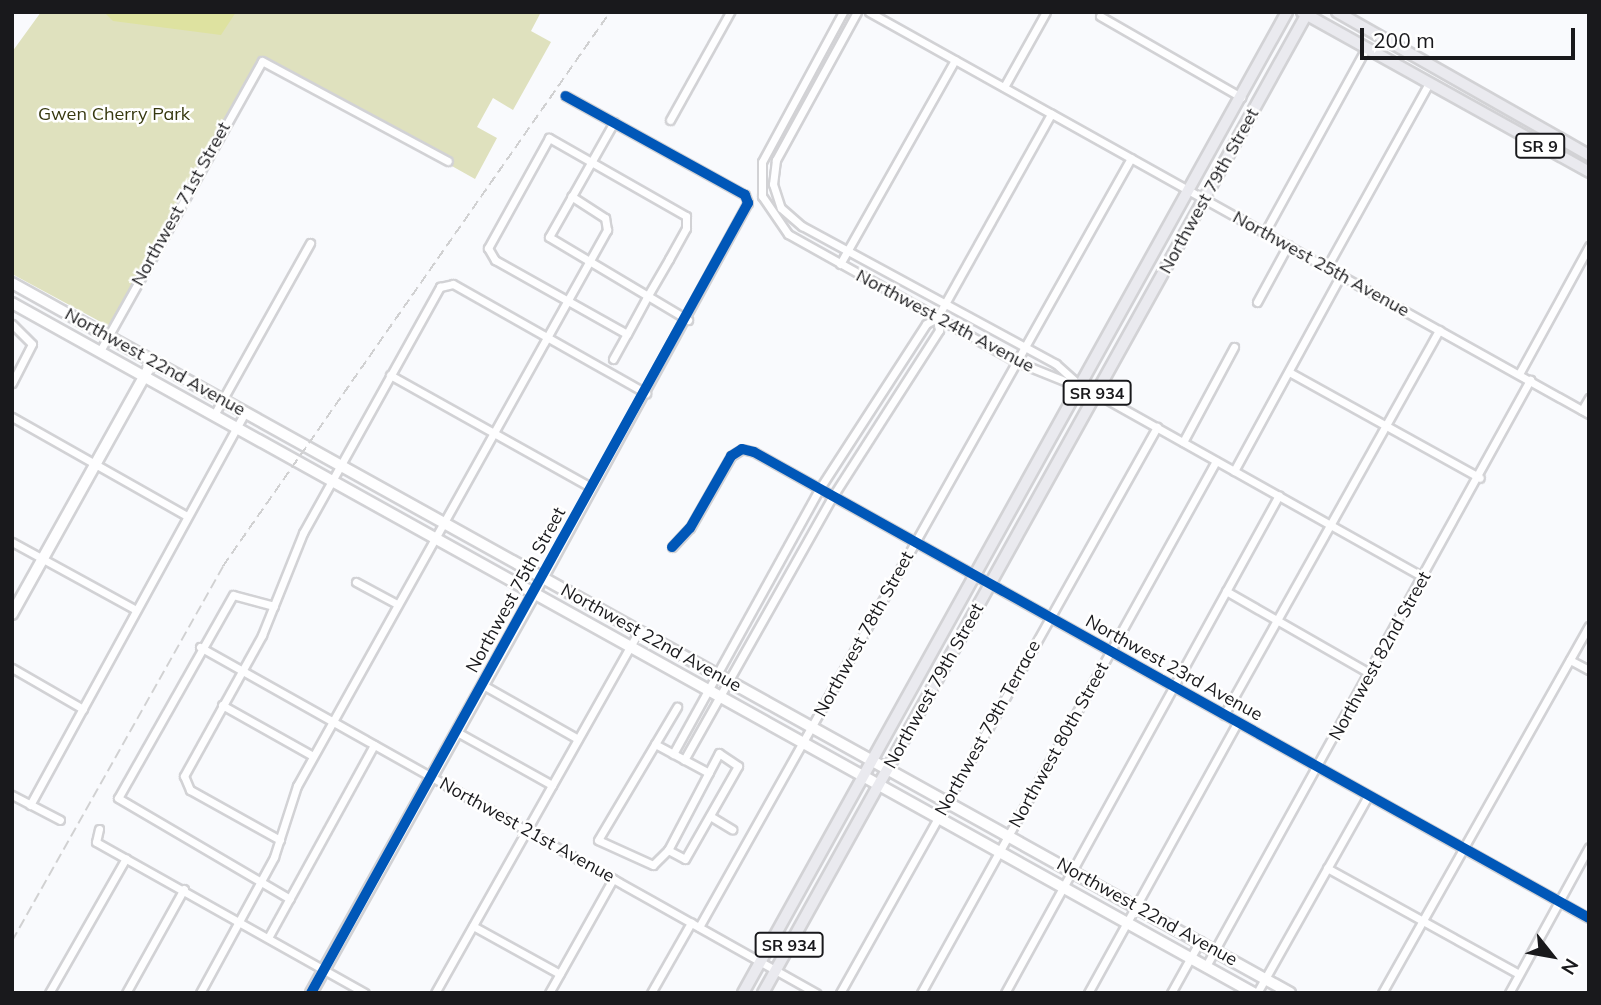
<!DOCTYPE html>
<style>
body{margin:0}
#map{position:relative;width:1601px;height:1005px;overflow:hidden;background:#f9fafd;font-family:Mulish,sans-serif}
div>[style]{position:absolute}
.green>*{inset:0;background:#dfe1be}
.water>*{inset:0;background:#dee2a0}
.roads{filter:drop-shadow(2px 0 #d2d2d5) drop-shadow(-2px 0 #d2d2d5) drop-shadow(0 2px #d2d2d5) drop-shadow(0 -2px #d2d2d5)}
.street>*{height:7px;margin:-3.5px;padding:0 3.5px;transform-origin:3.5px;border-radius:3.5px;background:#fefeff}
.secondary>*{height:10px;margin:-5px;padding:0 5px;transform-origin:5px;border-radius:5px;background:#fefeff}
.primary>*{height:10px;margin:-5px;padding:0 5px;transform-origin:5px;border-radius:5px;background:#eaeaef}
.rail>*{height:2px;margin-top:-1px;transform-origin:0;background:repeating-linear-gradient(90deg,#d1d1d2 0 10px,transparent 0 15px)}
.cycleway>*{height:10px;margin:-5px;padding:0 5px;transform-origin:5px;border-radius:5px;background:#0057b8}
span{translate:-50% -50%;white-space:nowrap;text-align:center;line-height:1.15;-webkit-text-stroke:5px #fff;paint-order:stroke}
.shield-label span{padding:2px 5px;background:#fff;border:2px solid;border-radius:5px;-webkit-text-stroke-width:0}
.shield-label{font-size:16px;color:#19191c;font-weight:700}
.park-label{font-size:18px;color:#36380f}
.street-label{font-size:18px;color:#19191c}
.frame{position:absolute;inset:0;border:14px solid #19191c;pointer-events:none}
.north{position:absolute;left:1517px;top:921px;width:70px;height:70px;-webkit-text-stroke:5px #fff;paint-order:stroke;rotate:121deg;font-size:19px;font-weight:700;line-height:28px;text-align:center;color:#19191c}
.north::after{content:'';display:block;margin:auto;width:24px;height:32px;background:#19191c;clip-path:polygon(50% 0,100% 100%,50% 72%,0 100%)}
.scale{position:absolute;left:1360px;top:28px;width:215px;height:32px;box-sizing:border-box;border:4px solid #19191c;border-top:0;padding-left:9px;font-size:21px;line-height:24px;white-space:nowrap;color:#19191c;-webkit-text-stroke:5px #fff;paint-order:stroke}
</style>
<div id="map">
<div class="green">
<i style="clip-path:polygon(41px 12px,541px 12px,531px 31px,551px 42px,513px 110px,493px 98px,477px 127px,497px 138px,475px 179px,261px 59px,112px 328px,12px 274px,12px 52px)"></i>
</div>
<div class="water">
<i style="clip-path:polygon(104px 12px,236px 12px,221px 35px,113px 21px)"></i>
</div>
<div class="roads">
<div class="street">
<i style="left:843px;top:12px;width:170px;rotate:118.4deg"></i>
<i style="left:762px;top:162px;width:34px;rotate:90deg"></i>
<i style="left:762px;top:196px;width:46px;rotate:55.6deg"></i>
<i style="left:788px;top:234px;width:260px;rotate:29.2deg"></i>
<i style="left:1015px;top:361px;width:88px;rotate:21.9deg"></i>
<i style="left:1097px;top:394px;width:374px;rotate:29.3deg"></i>
<i style="left:857px;top:12px;width:169px;rotate:118.7deg"></i>
<i style="left:776px;top:160px;width:24px;rotate:97deg"></i>
<i style="left:773px;top:184px;width:25px;rotate:72deg"></i>
<i style="left:781px;top:208px;width:28px;rotate:41deg"></i>
<i style="left:802px;top:226px;width:289px;rotate:28.5deg"></i>
<i style="left:1056px;top:364px;width:27px;rotate:42deg"></i>
<i style="left:869px;top:12px;width:825px;rotate:29.18deg"></i>
<i style="left:1100px;top:16px;width:163px;rotate:29.9deg"></i>
<i style="left:1004px;top:87px;width:86px;rotate:-60.8deg"></i>
<i style="left:670px;top:120px;width:124px;rotate:-60.9deg"></i>
<i style="left:614px;top:122px;width:132px;rotate:119.5deg"></i>
<i style="left:549px;top:237px;width:162px;rotate:30.8deg"></i>
<i style="left:1265px;top:232px;width:210px;rotate:-61.2deg"></i>
<i style="left:840px;top:264px;width:234px;rotate:-60.6deg"></i>
<i style="left:1327px;top:267px;width:210px;rotate:-61deg"></i>
<i style="left:1257px;top:302px;width:65px;rotate:-61.5deg"></i>
<i style="left:12px;top:324px;width:28px;rotate:45deg"></i>
<i style="left:32px;top:344px;width:44px;rotate:117.1deg"></i>
<i style="left:100px;top:351px;width:332px;rotate:-60.8deg"></i>
<i style="left:262px;top:61px;width:211px;rotate:28.3deg"></i>
<i style="left:613px;top:359px;width:29px;rotate:-61deg"></i>
<i style="left:627px;top:334px;width:42px;rotate:-61.6deg"></i>
<i style="left:647px;top:297px;width:44px;rotate:-59.9deg"></i>
<i style="left:669px;top:259px;width:35px;rotate:-61deg"></i>
<i style="left:686px;top:228px;width:12px;rotate:-90deg"></i>
<i style="left:686px;top:216px;width:158px;rotate:-150.3deg"></i>
<i style="left:549px;top:138px;width:126px;rotate:119deg"></i>
<i style="left:488px;top:248px;width:14px;rotate:60deg"></i>
<i style="left:495px;top:260px;width:151px;rotate:29.3deg"></i>
<i style="left:1289px;top:372px;width:218px;rotate:29deg"></i>
<i style="left:1519px;top:374px;width:146px;rotate:-61.3deg"></i>
<i style="left:390px;top:375px;width:231px;rotate:29.2deg"></i>
<i style="left:1582px;top:410px;width:14px;rotate:-60deg"></i>
<i style="left:214px;top:415px;width:197px;rotate:-60.8deg"></i>
<i style="left:12px;top:417px;width:201px;rotate:29.5deg"></i>
<i style="left:1183px;top:442px;width:108px;rotate:-61.8deg"></i>
<i style="left:1234px;top:471px;width:223px;rotate:-61.4deg"></i>
<i style="left:12px;top:542px;width:141px;rotate:28.7deg"></i>
<i style="left:672px;top:547px;width:26px;rotate:-47deg"></i>
<i style="left:690px;top:528px;width:83px;rotate:-60.3deg"></i>
<i style="left:731px;top:456px;width:13px;rotate:-32deg"></i>
<i style="left:742px;top:449px;width:12px;rotate:14deg"></i>
<i style="left:754px;top:452px;width:956px;rotate:29.17deg"></i>
<i style="left:356px;top:582px;width:47px;rotate:28.2deg"></i>
<i style="left:1226px;top:591px;width:167px;rotate:29.8deg"></i>
<i style="left:535px;top:593px;width:444px;rotate:-61.4deg"></i>
<i style="left:748px;top:203px;width:9px;rotate:-111deg"></i>
<i style="left:745px;top:195px;width:205px;rotate:-151.1deg"></i>
<i style="left:274px;top:606px;width:42px;rotate:-165deg"></i>
<i style="left:233px;top:595px;width:233px;rotate:119.5deg"></i>
<i style="left:118px;top:798px;width:199px;rotate:30.4deg"></i>
<i style="left:200px;top:647px;width:707px;rotate:29.32deg"></i>
<i style="left:1570px;top:660px;width:21px;rotate:28deg"></i>
<i style="left:12px;top:668px;width:82px;rotate:30deg"></i>
<i style="left:483px;top:685px;width:109px;rotate:29.6deg"></i>
<i style="left:222px;top:705px;width:104px;rotate:29.3deg"></i>
<i style="left:1224px;top:715px;width:441px;rotate:-60.8deg"></i>
<i style="left:457px;top:732px;width:109px;rotate:29.2deg"></i>
<i style="left:655px;top:744px;width:61px;rotate:28.2deg"></i>
<i style="left:673px;top:754px;width:304px;rotate:-61.1deg"></i>
<i style="left:820px;top:488px;width:195px;rotate:-57.1deg"></i>
<i style="left:926px;top:324px;width:13px;rotate:-29deg"></i>
<i style="left:937px;top:318px;width:234px;rotate:-60.8deg"></i>
<i style="left:684px;top:760px;width:303px;rotate:-60.6deg"></i>
<i style="left:833px;top:496px;width:197px;rotate:-57.4deg"></i>
<i style="left:939px;top:330px;width:12px;rotate:-99deg"></i>
<i style="left:12px;top:795px;width:54px;rotate:27.5deg"></i>
<i style="left:30px;top:805px;width:448px;rotate:-61.3deg"></i>
<i style="left:710px;top:816px;width:26px;rotate:31deg"></i>
<i style="left:99px;top:829px;width:13px;rotate:103deg"></i>
<i style="left:96px;top:842px;width:308px;rotate:29.3deg"></i>
<i style="left:280px;top:840px;width:103px;rotate:-150.9deg"></i>
<i style="left:190px;top:790px;width:15px;rotate:-113deg"></i>
<i style="left:184px;top:776px;width:161px;rotate:-61deg"></i>
<i style="left:262px;top:635px;width:110px;rotate:-68.1deg"></i>
<i style="left:303px;top:533px;width:282px;rotate:-60.9deg"></i>
<i style="left:440px;top:287px;width:13px;rotate:-13deg"></i>
<i style="left:453px;top:284px;width:222px;rotate:29.5deg"></i>
<i style="left:668px;top:850px;width:19px;rotate:28deg"></i>
<i style="left:685px;top:859px;width:107px;rotate:-60.3deg"></i>
<i style="left:738px;top:766px;width:23px;rotate:-146deg"></i>
<i style="left:719px;top:753px;width:110px;rotate:117.7deg"></i>
<i style="left:668px;top:850px;width:21px;rotate:135deg"></i>
<i style="left:653px;top:865px;width:60px;rotate:-155.6deg"></i>
<i style="left:598px;top:840px;width:155px;rotate:-59.3deg"></i>
<i style="left:1327px;top:868px;width:219px;rotate:28.9deg"></i>
<i style="left:473px;top:926px;width:99px;rotate:28.9deg"></i>
<i style="left:699px;top:927px;width:882px;rotate:-60.67deg"></i>
<i style="left:269px;top:936px;width:218px;rotate:-61.2deg"></i>
<i style="left:1206px;top:966px;width:670px;rotate:-61.06deg"></i>
<i style="left:49px;top:993px;width:155px;rotate:-60.3deg"></i>
<i style="left:126px;top:993px;width:119px;rotate:-60.9deg"></i>
<i style="left:200px;top:993px;width:155px;rotate:-61.4deg"></i>
<i style="left:274px;top:857px;width:75px;rotate:-72.1deg"></i>
<i style="left:297px;top:786px;width:637px;rotate:-60.86deg"></i>
<i style="left:607px;top:230px;width:12px;rotate:-99deg"></i>
<i style="left:605px;top:218px;width:40px;rotate:-147.1deg"></i>
<i style="left:435px;top:993px;width:416px;rotate:-60.6deg"></i>
<i style="left:549px;top:993px;width:131px;rotate:-60.7deg"></i>
<i style="left:651px;top:993px;width:81px;rotate:-60.3deg"></i>
<i style="left:840px;top:993px;width:649px;rotate:-60.75deg"></i>
<i style="left:921px;top:993px;width:608px;rotate:-60.99deg"></i>
<i style="left:1005px;top:993px;width:568px;rotate:-61.18deg"></i>
<i style="left:1088px;top:993px;width:308px;rotate:-61.1deg"></i>
<i style="left:1171px;top:993px;width:60px;rotate:-60.9deg"></i>
<i style="left:1257px;top:993px;width:226px;rotate:-60.6deg"></i>
<i style="left:1382px;top:993px;width:421px;rotate:-60.6deg"></i>
<i style="left:1509px;top:993px;width:166px;rotate:-61.3deg"></i>
</div>
<div class="secondary">
<i style="left:12px;top:283px;width:1462px;rotate:29.05deg"></i>
<i style="left:12px;top:303px;width:1420px;rotate:29.07deg"></i>
<i style="left:12px;top:614px;width:290px;rotate:-60.9deg"></i>
<i style="left:311px;top:993px;width:458px;rotate:-60.8deg"></i>
</div>
<div class="primary">
<i style="left:1302px;top:12px;width:329px;rotate:29.1deg"></i>
<i style="left:1337px;top:12px;width:290px;rotate:29.6deg"></i>
<i style="left:743px;top:993px;width:1122px;rotate:-60.99deg"></i>
<i style="left:763px;top:993px;width:1122px;rotate:-60.95deg"></i>
</div>
</div>
<div class="rail">
<i style="left:12px;top:941px;width:430px;rotate:-60.6deg"></i>
<i style="left:223px;top:566px;width:676px;rotate:-55.06deg"></i>
</div>
<div class="cycleway">
<i style="left:672px;top:547px;width:26px;rotate:-47deg"></i>
<i style="left:690px;top:528px;width:83px;rotate:-60.3deg"></i>
<i style="left:731px;top:456px;width:13px;rotate:-32deg"></i>
<i style="left:742px;top:449px;width:12px;rotate:14deg"></i>
<i style="left:754px;top:452px;width:956px;rotate:29.17deg"></i>
<i style="left:311px;top:993px;width:903px;rotate:-61.05deg"></i>
<i style="left:748px;top:203px;width:9px;rotate:-111deg"></i>
<i style="left:745px;top:195px;width:205px;rotate:-151.1deg"></i>
</div>
<div class="shield-label">
<span style="left:1540px;top:146px">SR 9</span>
<span style="left:1097px;top:393px">SR 934</span>
<span style="left:789px;top:945px">SR 934</span>
</div>
<div class="park-label">
<span style="left:114px;top:114px">Gwen Cherry Park</span>
</div>
<div class="street-label">
<span style="left:1209px;top:191px;rotate:-61deg">Northwest 79th Street</span>
<span style="left:181px;top:204px;rotate:-61deg">Northwest 71st Street</span>
<span style="left:1321px;top:264px;rotate:29deg">Northwest 25th Avenue</span>
<span style="left:945px;top:321px;rotate:28deg">Northwest 24th Avenue</span>
<span style="left:155px;top:362px;rotate:29deg">Northwest 22nd Avenue</span>
<span style="left:516px;top:590px;rotate:-61deg">Northwest 75th Street</span>
<span style="left:864px;top:634px;rotate:-61deg">Northwest 78th Street</span>
<span style="left:651px;top:638px;rotate:29deg">Northwest 22nd Avenue</span>
<span style="left:1380px;top:656px;rotate:-61deg">Northwest 82nd Street</span>
<span style="left:1174px;top:668px;rotate:29deg">Northwest 23rd Avenue</span>
<span style="left:934px;top:686px;rotate:-61deg">Northwest 79th Street</span>
<span style="left:988px;top:728px;rotate:-61deg">Northwest 79th Terrace</span>
<span style="left:1059px;top:745px;rotate:-61deg">Northwest 80th Street</span>
<span style="left:527px;top:830px;rotate:29deg">Northwest 21st Avenue</span>
<span style="left:1147px;top:912px;rotate:29deg">Northwest 22nd Avenue</span>
</div>
<div class="frame"></div>
<div class="north">N</div>
<div class="scale">200 m</div>
</div>
